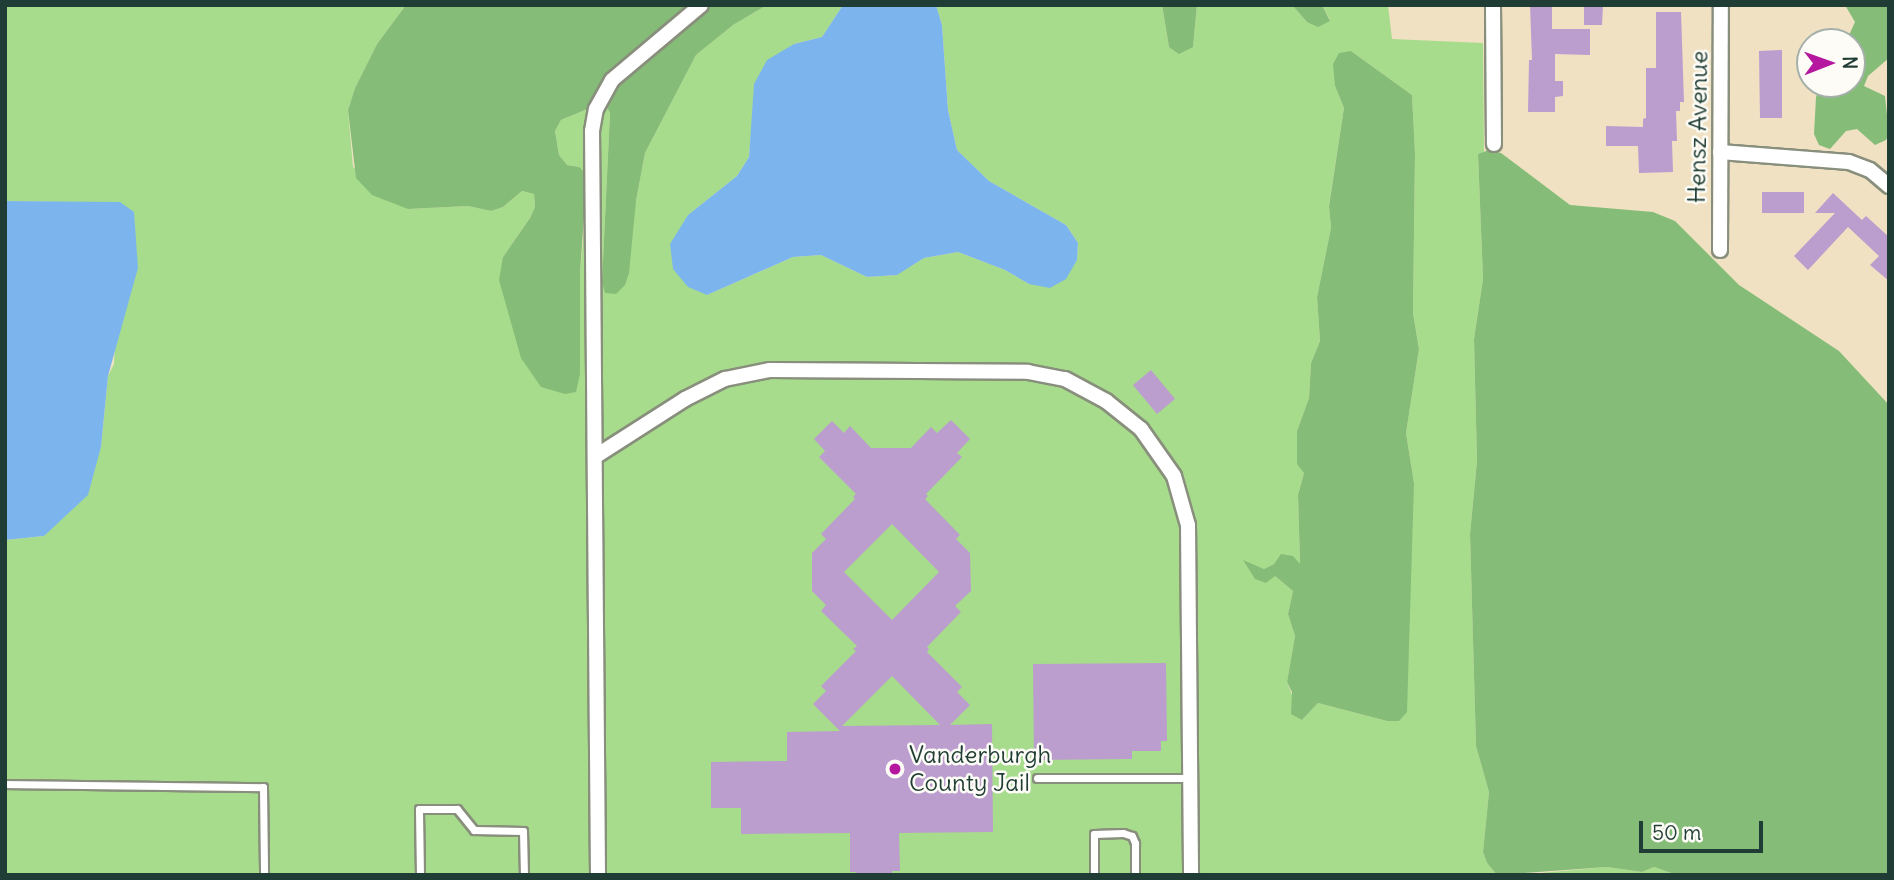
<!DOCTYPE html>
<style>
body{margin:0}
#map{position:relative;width:1894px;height:880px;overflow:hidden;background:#f0e1c3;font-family:Delius,sans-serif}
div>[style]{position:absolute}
.green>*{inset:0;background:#a7dc8c}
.forest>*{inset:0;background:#85bc78}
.water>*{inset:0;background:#7cb5ed}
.building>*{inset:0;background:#bb9dce}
.roads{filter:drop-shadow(2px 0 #888f7c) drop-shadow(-2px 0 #888f7c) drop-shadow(0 2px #888f7c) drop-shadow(0 -2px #888f7c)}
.lane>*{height:7px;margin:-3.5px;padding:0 3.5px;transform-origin:3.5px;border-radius:3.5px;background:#fff}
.street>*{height:14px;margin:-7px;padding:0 7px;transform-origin:7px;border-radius:7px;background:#fff}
.dots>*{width:19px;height:19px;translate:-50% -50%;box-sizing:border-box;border:4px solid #fdfcf7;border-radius:50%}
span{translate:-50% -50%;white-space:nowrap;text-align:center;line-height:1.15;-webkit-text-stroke:5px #fdfcf7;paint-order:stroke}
.street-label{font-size:24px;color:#1f3d34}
.poi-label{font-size:24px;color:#1f3d34}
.left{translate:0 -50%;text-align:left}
.frame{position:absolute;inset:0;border:7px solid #1f3d34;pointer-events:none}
.north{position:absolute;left:1796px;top:28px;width:70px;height:70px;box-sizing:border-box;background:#fdfcf7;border:2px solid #a4b0a9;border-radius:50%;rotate:89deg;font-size:19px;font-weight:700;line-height:28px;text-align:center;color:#1f3d34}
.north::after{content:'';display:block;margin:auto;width:24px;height:32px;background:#b5179e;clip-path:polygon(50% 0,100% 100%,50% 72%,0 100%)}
.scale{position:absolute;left:1639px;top:821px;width:124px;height:32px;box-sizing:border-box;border:4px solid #1f3d34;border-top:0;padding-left:9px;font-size:21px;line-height:24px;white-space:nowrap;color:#1f3d34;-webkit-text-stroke:5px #fdfcf7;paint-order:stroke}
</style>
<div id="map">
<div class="green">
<i style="clip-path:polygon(evenodd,5px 5px,406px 5px,377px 44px,355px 88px,348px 110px,353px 167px,408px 209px,468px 206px,491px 211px,503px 207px,522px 191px,534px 194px,535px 207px,530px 218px,503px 257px,580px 273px,588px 188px,579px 167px,567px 165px,559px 155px,555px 131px,561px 120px,604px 102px,610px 113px,602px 282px,636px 201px,645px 153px,696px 55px,733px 25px,767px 5px,843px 5px,822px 37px,794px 44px,751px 133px,749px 157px,737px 176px,688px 215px,707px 295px,793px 257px,821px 255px,867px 277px,896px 275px,924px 258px,958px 252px,1005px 270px,1029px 284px,1077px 260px,1078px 243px,1066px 225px,989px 181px,957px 150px,948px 110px,942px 25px,936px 5px,1162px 5px,1169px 47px,1193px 47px,1197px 5px,1292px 5px,1307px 22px,1330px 20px,1322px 5px,1388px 5px,1392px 39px,1483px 43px,1484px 152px,1478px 154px,1483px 279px,1474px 339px,1477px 461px,1470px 534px,1476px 746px,1489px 792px,1483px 852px,1487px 863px,1497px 875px,5px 875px,5px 540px,44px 536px,101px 447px,108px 376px,114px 364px,120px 203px,5px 201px,5px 5px,1351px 51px,1412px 95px,1415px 153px,1413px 313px,1419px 349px,1406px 433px,1414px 483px,1387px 721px,1318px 703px,1302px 720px,1287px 682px,1295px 636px,1288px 614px,1293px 591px,1275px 576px,1243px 561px,1264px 569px,1274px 564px,1300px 566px,1298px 495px,1304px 473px,1297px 431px,1309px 398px,1311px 363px,1320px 341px,1317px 297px,1331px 228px,1329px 205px,1344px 108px,1335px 86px,1351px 51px)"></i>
<i style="clip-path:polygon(1607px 867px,1642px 872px,1654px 867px,1677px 875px,1518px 875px)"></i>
</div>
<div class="forest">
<i style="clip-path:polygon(406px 5px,767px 5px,733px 25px,696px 55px,645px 153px,636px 201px,629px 273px,625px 285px,616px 294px,605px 293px,602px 282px,610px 113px,604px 102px,561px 120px,555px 131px,559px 155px,567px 165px,579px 167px,587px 175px,580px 273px,580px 374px,576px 392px,565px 394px,541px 387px,521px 358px,499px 280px,503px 257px,530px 218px,535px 207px,534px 194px,522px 191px,503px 207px,491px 211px,468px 206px,408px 209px,372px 195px,356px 178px,348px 110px,355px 88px,377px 44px)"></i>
<i style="clip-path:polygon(1162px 5px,1197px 5px,1193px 47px,1179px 54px,1169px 47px)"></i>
<i style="clip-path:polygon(1292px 5px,1322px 5px,1330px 21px,1318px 27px,1307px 22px)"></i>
<i style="clip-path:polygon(1845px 5px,1889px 5px,1889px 58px,1868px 76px,1864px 86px,1885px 96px,1889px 134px,1886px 140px,1875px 145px,1857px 129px,1846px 131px,1830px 149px,1819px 145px,1814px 134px,1816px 97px,1821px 84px,1852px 84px,1852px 42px,1846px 42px,1855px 22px)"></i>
<i style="clip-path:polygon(1351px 51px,1412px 95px,1415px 153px,1413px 313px,1419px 349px,1406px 433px,1414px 483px,1407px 712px,1399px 721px,1387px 721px,1318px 703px,1302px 720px,1291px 714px,1292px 692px,1287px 682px,1295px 636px,1288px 614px,1293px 591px,1275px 576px,1266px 583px,1255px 579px,1243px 560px,1264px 569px,1274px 564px,1281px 554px,1293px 556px,1300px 564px,1298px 495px,1304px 473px,1297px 464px,1297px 431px,1309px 398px,1311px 363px,1320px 341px,1317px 297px,1331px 228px,1329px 206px,1344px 108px,1335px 86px,1333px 64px,1339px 53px)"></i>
<i style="clip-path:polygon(1489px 150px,1501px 153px,1570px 205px,1653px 212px,1675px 221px,1739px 285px,1839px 351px,1889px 405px,1889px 875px,1677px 875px,1654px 867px,1642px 872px,1607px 867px,1497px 875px,1487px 863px,1483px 852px,1489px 792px,1476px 746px,1470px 534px,1477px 461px,1474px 339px,1483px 279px,1478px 154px)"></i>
</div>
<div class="water">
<i style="clip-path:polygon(843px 5px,936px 5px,942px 25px,948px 110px,957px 150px,989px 181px,1066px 225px,1078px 243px,1077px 260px,1066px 279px,1050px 288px,1029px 284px,1005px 270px,958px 252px,924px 258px,897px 275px,867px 277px,821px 255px,793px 257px,707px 295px,688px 287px,673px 269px,670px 244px,688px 215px,737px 176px,749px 157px,754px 84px,767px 60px,794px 44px,822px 37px)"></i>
<i style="clip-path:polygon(5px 201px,120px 202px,134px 212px,138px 268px,108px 376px,101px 447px,88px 495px,44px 536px,5px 540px)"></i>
</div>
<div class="building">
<i style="clip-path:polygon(1530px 5px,1552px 5px,1552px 29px,1590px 29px,1590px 55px,1555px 54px,1555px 81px,1563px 81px,1563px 96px,1555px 97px,1555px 112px,1528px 112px,1529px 60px,1532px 60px)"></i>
<i style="clip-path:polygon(1584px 5px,1603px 5px,1602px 25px,1584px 25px)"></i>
<i style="clip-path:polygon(1656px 12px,1681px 12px,1684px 102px,1680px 102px,1680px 111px,1676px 111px,1677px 141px,1672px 141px,1673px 172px,1639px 173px,1638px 146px,1606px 146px,1606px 126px,1643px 127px,1643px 119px,1646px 118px,1646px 68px,1656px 68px)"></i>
<i style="clip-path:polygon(1782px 50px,1782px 118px,1760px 118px,1759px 51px)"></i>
<i style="clip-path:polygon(1762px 192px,1804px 192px,1804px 213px,1762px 213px)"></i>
<i style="clip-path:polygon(1833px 193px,1862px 220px,1866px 216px,1889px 237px,1889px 281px,1870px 265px,1879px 256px,1848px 227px,1808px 270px,1794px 256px,1835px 213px,1815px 213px)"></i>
<i style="clip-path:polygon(1151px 370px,1175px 399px,1157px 414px,1133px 385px)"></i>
<i style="clip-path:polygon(evenodd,951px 420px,970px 439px,957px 453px,962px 457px,926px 494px,928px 496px,925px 499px,960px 535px,956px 539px,970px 553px,971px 591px,955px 606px,961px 612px,927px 647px,929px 649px,927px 652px,962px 687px,957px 692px,970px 705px,950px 725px,992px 724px,993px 832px,899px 833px,900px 871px,892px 871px,892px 875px,856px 875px,856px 872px,850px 872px,850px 833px,741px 834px,741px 808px,711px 808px,711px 762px,787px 761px,787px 732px,840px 731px,813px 704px,826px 691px,821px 686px,856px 651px,853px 649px,857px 646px,821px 611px,826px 605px,812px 591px,812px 553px,826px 539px,821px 534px,855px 499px,853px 497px,856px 494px,819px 457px,825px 451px,814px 439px,832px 421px,844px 433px,850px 426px,871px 448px,911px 448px,931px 427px,937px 433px,951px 420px,892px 524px,939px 572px,892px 620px,844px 572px,892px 524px,951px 420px,892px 676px,940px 725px,842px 726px,892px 676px)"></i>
<i style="clip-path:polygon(1166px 663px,1167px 741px,1161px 741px,1161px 751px,1132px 751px,1132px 759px,1034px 760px,1033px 664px)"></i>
</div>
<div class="roads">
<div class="lane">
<i style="left:1037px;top:778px;width:153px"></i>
<i style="left:5px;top:784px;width:258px;rotate:0.7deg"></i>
<i style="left:263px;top:787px;width:88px;rotate:89.3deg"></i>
<i style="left:420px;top:875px;width:66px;rotate:-90.9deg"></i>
<i style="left:419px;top:809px;width:38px"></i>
<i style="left:457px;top:809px;width:27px;rotate:51deg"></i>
<i style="left:474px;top:830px;width:49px;rotate:1.2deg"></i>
<i style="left:523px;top:831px;width:44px;rotate:88.7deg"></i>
<i style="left:1094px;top:875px;width:41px;rotate:-90deg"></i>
<i style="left:1094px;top:834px;width:29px;rotate:-2deg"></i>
<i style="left:1123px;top:833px;width:9px;rotate:18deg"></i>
<i style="left:1132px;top:836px;width:8px;rotate:67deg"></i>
<i style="left:1135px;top:843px;width:32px;rotate:90deg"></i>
</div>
<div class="street">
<i style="left:1493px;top:5px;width:139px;rotate:89.6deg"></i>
<i style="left:1720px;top:152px;width:129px;rotate:4.4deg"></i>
<i style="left:1849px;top:162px;width:22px;rotate:21deg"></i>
<i style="left:1870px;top:170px;width:25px;rotate:40deg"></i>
<i style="left:1720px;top:250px;width:245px;rotate:-89.8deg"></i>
<i style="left:596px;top:456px;width:106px;rotate:-32.6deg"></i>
<i style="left:685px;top:399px;width:45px;rotate:-26.6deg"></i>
<i style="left:725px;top:379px;width:46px;rotate:-11.3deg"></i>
<i style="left:770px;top:370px;width:258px;rotate:0.4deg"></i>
<i style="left:1028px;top:372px;width:38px;rotate:11deg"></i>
<i style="left:1065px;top:379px;width:47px;rotate:28.2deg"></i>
<i style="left:1106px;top:401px;width:45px;rotate:38.7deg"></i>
<i style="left:1141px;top:429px;width:57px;rotate:54.9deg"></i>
<i style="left:1174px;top:476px;width:51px;rotate:74.1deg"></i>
<i style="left:1188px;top:525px;width:350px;rotate:89.5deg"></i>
<i style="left:598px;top:875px;width:744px;rotate:-90.46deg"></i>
<i style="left:592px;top:131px;width:22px;rotate:-80deg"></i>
<i style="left:596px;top:109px;width:33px;rotate:-61deg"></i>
<i style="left:612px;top:80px;width:116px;rotate:-40.1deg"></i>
</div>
</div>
<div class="dots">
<i style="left:895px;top:769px;background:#b5179e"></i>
</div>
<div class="street-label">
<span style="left:1698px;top:127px;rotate:-89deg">Hensz Avenue</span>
</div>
<div class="poi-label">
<span class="left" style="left:909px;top:769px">Vanderburgh<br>County Jail</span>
</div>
<div class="frame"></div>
<div class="north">N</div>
<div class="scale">50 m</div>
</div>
